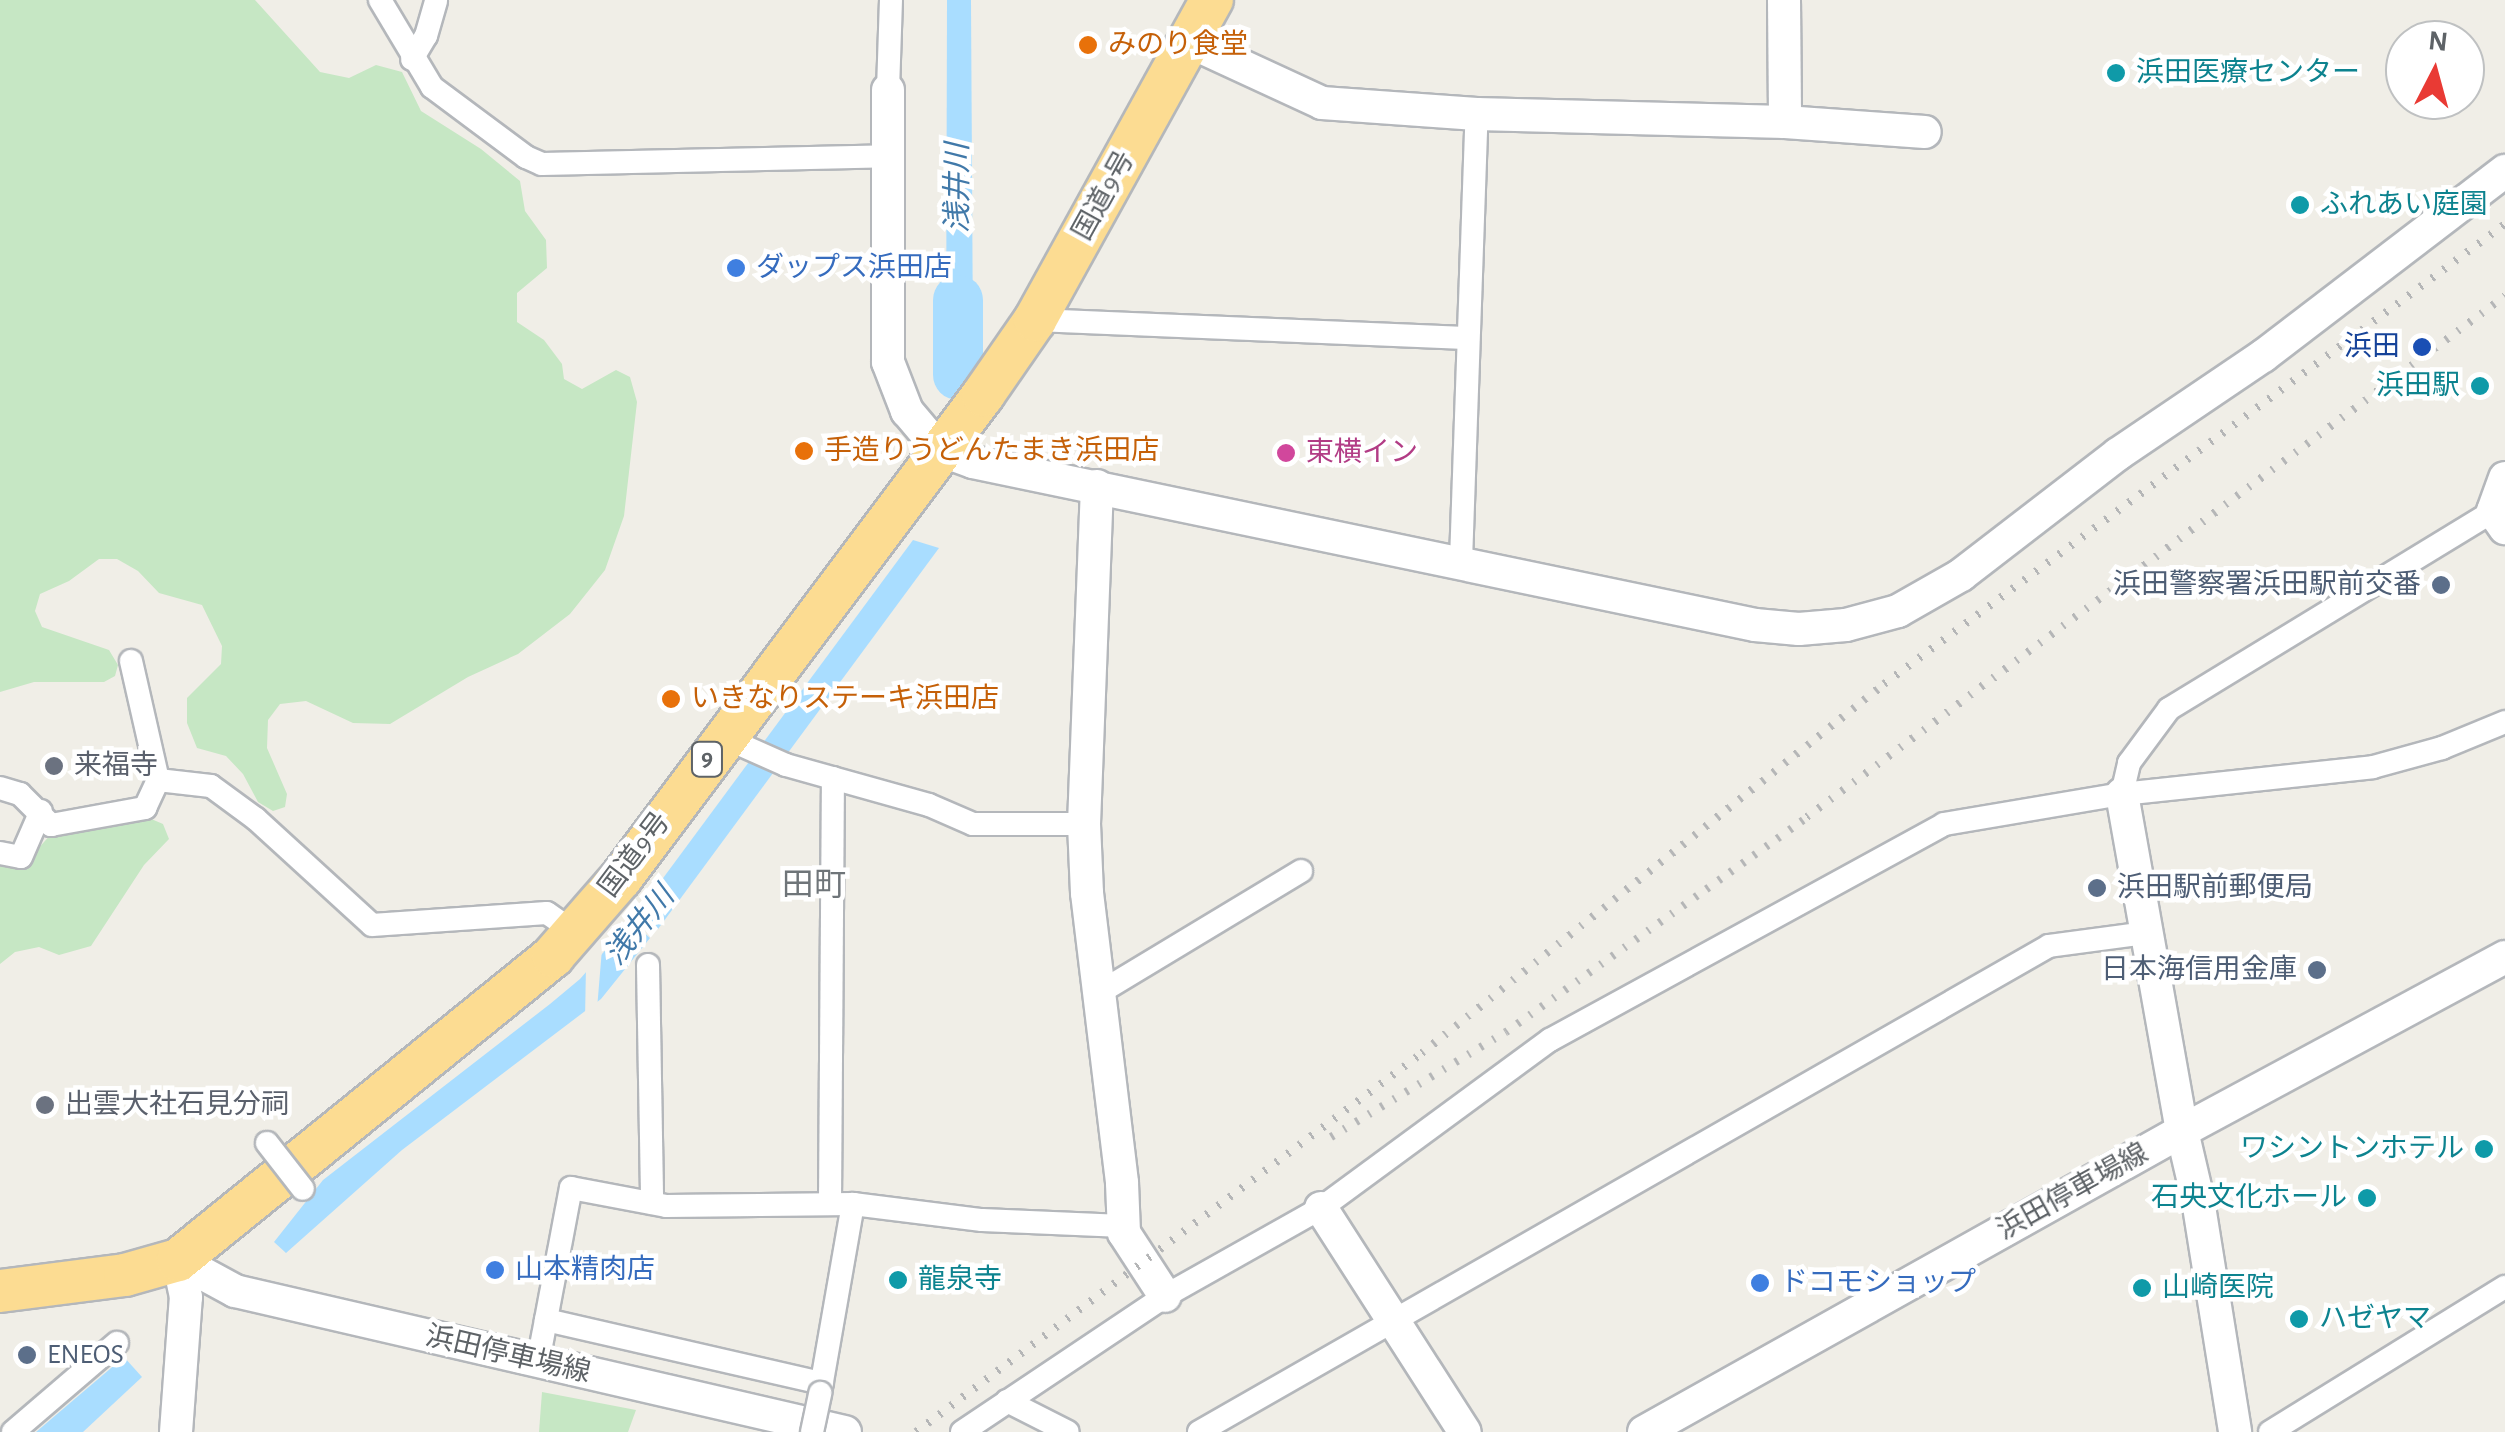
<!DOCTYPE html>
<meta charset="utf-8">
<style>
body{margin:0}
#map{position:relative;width:2505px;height:1432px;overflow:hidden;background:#f0eee7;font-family:"Alegreya Sans","Noto Sans JP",sans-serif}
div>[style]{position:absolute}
.green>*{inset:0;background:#c6e7c4}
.water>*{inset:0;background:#a9ddff}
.pier>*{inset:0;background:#f0eee7}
.river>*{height:50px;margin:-25px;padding:0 25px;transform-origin:25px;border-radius:25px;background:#a9ddff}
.roads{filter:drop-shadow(2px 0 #b4b7bb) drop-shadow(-2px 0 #b4b7bb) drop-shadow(0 2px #b4b7bb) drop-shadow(0 -2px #b4b7bb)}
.street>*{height:22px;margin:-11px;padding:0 11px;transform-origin:11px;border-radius:11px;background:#fff}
.secondary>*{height:32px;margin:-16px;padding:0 16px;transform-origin:16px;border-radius:16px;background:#fff}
.highway>*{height:42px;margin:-21px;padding:0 21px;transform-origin:21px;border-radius:21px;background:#fcdc92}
.rail>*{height:8px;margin-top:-4px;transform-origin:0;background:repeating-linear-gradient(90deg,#b5b6b7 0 2.5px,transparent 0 14.5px)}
.bridges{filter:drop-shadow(2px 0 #b4b7bb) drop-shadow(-2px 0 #b4b7bb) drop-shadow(0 2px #b4b7bb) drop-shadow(0 -2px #b4b7bb)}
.street-bridge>*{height:22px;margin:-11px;padding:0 11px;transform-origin:11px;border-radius:11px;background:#fff}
.dots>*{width:28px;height:28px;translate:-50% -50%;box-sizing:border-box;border:5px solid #fff;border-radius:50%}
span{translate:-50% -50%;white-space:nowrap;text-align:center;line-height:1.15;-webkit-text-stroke:9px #fff;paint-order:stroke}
.shield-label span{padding:2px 8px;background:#fff;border:2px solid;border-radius:8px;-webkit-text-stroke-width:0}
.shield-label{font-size:25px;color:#5e6367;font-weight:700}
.food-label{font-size:28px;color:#c56008}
.left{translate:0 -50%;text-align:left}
.culture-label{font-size:28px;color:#0d838f}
.right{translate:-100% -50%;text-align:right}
.street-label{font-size:28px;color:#5e6367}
.shop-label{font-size:28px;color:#366cbe}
.transit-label{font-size:28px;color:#164399}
.hotel-label{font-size:28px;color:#b23c85}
.service-label{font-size:28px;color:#4e5e75}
.worship-label{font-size:28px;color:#5b616d}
.water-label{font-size:30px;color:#4179a9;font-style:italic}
.quarter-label{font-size:32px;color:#6f7579}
.north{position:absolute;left:2385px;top:20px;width:100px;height:100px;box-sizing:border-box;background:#fff;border:2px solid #bfc1c2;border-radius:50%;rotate:6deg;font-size:28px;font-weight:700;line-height:40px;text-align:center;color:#5e6367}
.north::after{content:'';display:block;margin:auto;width:35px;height:45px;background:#e93a34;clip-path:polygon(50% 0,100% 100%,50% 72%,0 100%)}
</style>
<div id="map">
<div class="green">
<i style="clip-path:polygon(0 0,255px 0,320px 72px,349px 78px,376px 65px,402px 72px,421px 111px,481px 149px,520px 181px,525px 211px,546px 240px,547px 268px,517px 293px,517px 322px,544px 340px,562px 364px,564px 379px,582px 389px,616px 370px,630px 377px,637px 402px,624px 516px,605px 570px,570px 614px,518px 654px,468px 677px,390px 724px,353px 723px,306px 701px,280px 704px,268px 720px,267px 748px,287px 794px,285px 807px,273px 811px,258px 802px,243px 774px,226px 756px,197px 748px,187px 723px,187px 698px,221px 664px,222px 646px,202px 605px,159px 593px,138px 571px,117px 559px,99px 559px,69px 581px,40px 594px,35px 611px,42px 627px,109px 650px,118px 665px,115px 676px,104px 682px,34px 682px,0 692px)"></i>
<i style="clip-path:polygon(142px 815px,163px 824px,169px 839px,144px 865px,91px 946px,59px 955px,39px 947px,15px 952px,0 964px,0 863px,35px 852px,53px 832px)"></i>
<i style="clip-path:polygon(542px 1392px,636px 1410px,628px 1432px,539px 1432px)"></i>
</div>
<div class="water">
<i style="clip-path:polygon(947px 0,971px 0,973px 344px,946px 382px)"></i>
<i style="clip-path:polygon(913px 540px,939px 548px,658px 929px,638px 912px)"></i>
<i style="clip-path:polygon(631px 921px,650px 938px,601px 999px,402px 1150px,286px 1253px,274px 1242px,323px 1180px,550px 1004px,580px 979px)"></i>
<i style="clip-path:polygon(124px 1357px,142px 1377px,83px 1432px,36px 1432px)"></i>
</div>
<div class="pier">
<i style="clip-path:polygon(602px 949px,597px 1009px,585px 1019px,586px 966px)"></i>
</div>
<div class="river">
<i style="left:958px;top:375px;width:75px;rotate:-90deg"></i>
</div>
<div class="roads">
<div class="street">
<i style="left:380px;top:0;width:101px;rotate:59.1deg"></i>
<i style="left:432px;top:87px;width:117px;rotate:36.7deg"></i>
<i style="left:526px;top:157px;width:17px;rotate:24deg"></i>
<i style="left:542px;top:164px;width:346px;rotate:-1.3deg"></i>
<i style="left:412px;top:59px;width:27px;rotate:-59deg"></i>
<i style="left:426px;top:36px;width:37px;rotate:-74deg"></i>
<i style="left:888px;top:90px;width:90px;rotate:-88.1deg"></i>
<i style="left:1035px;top:320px;width:432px;rotate:2.4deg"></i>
<i style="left:1461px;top:561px;width:447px;rotate:-88deg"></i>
<i style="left:723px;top:737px;width:69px;rotate:24deg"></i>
<i style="left:786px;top:765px;width:148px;rotate:15.6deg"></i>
<i style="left:929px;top:805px;width:48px;rotate:23.4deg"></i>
<i style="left:973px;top:824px;width:111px"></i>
<i style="left:158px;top:780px;width:53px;rotate:6.5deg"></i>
<i style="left:211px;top:786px;width:56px;rotate:36.3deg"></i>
<i style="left:256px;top:819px;width:157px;rotate:42.4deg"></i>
<i style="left:372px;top:925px;width:175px;rotate:-3.9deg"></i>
<i style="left:547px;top:913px;width:33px;rotate:35deg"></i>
<i style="left:0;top:788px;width:21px;rotate:17deg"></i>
<i style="left:20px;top:794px;width:44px;rotate:45deg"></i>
<i style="left:51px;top:825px;width:96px;rotate:-10.3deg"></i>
<i style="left:145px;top:808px;width:31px;rotate:-65deg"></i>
<i style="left:158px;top:780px;width:122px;rotate:-102.8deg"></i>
<i style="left:2122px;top:794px;width:32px;rotate:-77deg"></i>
<i style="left:2129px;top:763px;width:67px;rotate:-53.5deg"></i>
<i style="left:2169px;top:709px;width:380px;rotate:-31.4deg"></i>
<i style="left:0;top:853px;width:21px;rotate:11deg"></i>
<i style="left:21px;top:857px;width:50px;rotate:-66.5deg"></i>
<i style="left:648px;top:965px;width:238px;rotate:89deg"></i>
<i style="left:1099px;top:993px;width:236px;rotate:-31.1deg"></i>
<i style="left:830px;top:1201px;width:423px;rotate:-89.6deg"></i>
<i style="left:853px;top:1204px;width:130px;rotate:7.1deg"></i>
<i style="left:982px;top:1220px;width:141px;rotate:2.4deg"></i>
<i style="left:546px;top:1320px;width:283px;rotate:12.9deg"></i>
<i style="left:538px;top:1362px;width:177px;rotate:-79.3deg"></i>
<i style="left:571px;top:1188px;width:97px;rotate:10.7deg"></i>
<i style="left:666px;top:1206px;width:187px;rotate:-0.6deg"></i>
<i style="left:853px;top:1204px;width:192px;rotate:99.9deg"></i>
<i style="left:1007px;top:1401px;width:68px;rotate:26.9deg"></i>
<i style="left:13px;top:1432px;width:137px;rotate:-40.6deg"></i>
<i style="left:962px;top:1432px;width:244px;rotate:-33.8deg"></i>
<i style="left:1165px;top:1296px;width:179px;rotate:-29.4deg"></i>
<i style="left:1321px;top:1208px;width:284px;rotate:-36.3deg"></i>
<i style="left:1550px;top:1040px;width:449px;rotate:-28.7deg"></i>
<i style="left:1944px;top:824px;width:181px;rotate:-9.6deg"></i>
<i style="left:2122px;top:794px;width:252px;rotate:-6.1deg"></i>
<i style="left:2373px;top:767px;width:72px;rotate:-15.4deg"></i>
<i style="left:2442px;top:748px;width:68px;rotate:-22.4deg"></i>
<i style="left:1199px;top:1432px;width:979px;rotate:-29.76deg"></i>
<i style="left:2049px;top:946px;width:99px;rotate:-7.6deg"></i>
<i style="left:2270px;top:1432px;width:276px;rotate:-31.7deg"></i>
</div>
<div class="secondary">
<i style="left:1784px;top:0;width:122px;rotate:89.5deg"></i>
<i style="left:1190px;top:42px;width:145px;rotate:24.8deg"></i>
<i style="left:1322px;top:103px;width:155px;rotate:4.1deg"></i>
<i style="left:1477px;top:114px;width:308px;rotate:1.5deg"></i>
<i style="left:1785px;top:122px;width:140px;rotate:4.1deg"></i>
<i style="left:888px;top:90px;width:272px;rotate:90deg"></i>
<i style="left:888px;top:362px;width:53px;rotate:68.8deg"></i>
<i style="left:907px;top:411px;width:51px;rotate:49.8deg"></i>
<i style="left:940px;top:450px;width:35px;rotate:20deg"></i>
<i style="left:973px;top:462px;width:799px;rotate:11.77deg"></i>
<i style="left:1755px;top:625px;width:44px;rotate:5.2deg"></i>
<i style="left:1799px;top:629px;width:47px;rotate:-4.9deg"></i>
<i style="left:1846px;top:625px;width:54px;rotate:-15.1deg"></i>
<i style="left:1898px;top:611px;width:73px;rotate:-29.7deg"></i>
<i style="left:1961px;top:575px;width:198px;rotate:-37.6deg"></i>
<i style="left:2118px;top:454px;width:175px;rotate:-34.1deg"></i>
<i style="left:2263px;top:356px;width:305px;rotate:-37.4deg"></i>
<i style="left:2505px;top:478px;width:35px;rotate:110deg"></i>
<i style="left:2493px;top:511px;width:21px;rotate:55deg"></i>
<i style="left:1097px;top:486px;width:338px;rotate:92.2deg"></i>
<i style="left:1084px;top:824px;width:69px;rotate:87.5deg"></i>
<i style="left:1087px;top:893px;width:292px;rotate:83.1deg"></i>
<i style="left:1122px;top:1183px;width:50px;rotate:87.7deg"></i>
<i style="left:1124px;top:1233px;width:75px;rotate:56.9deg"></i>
<i style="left:2122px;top:794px;width:342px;rotate:79.9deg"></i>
<i style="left:2182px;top:1131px;width:71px;rotate:76.9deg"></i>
<i style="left:2198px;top:1200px;width:235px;rotate:80.9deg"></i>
<i style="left:1321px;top:1208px;width:266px;rotate:57.3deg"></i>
<i style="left:178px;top:1260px;width:65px;rotate:28.5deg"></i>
<i style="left:235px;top:1291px;width:626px;rotate:13.02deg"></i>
<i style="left:176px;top:1432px;width:135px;rotate:-85.8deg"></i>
<i style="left:186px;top:1297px;width:38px;rotate:-102deg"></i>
<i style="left:1644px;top:1432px;width:616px;rotate:-29.23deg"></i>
<i style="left:2182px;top:1131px;width:367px;rotate:-28.3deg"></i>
</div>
<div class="highway">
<i style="left:0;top:1291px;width:126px;rotate:-7.3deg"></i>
<i style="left:125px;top:1275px;width:55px;rotate:-15.8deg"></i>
<i style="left:178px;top:1260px;width:483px;rotate:-39deg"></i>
<i style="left:553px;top:956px;width:103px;rotate:-48.9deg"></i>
<i style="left:621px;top:878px;width:604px;rotate:-53.15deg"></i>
<i style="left:983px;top:395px;width:91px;rotate:-55.3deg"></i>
<i style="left:1035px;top:320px;width:366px;rotate:-61.1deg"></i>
</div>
</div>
<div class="rail">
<i style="left:1331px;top:1137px;width:204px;rotate:-31deg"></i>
<i style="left:1506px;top:1032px;width:370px;rotate:-35.5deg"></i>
<i style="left:1807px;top:817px;width:871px;rotate:-36.74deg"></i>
<i style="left:916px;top:1432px;width:632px;rotate:-36.83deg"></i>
<i style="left:1422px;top:1053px;width:591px;rotate:-38.61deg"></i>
<i style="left:1884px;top:684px;width:773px;rotate:-36.53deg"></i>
</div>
<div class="bridges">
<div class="street-bridge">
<i style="left:267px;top:1143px;width:58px;rotate:52deg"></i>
<i style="left:812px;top:1432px;width:40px;rotate:-78deg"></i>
</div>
</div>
<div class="dots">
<i style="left:1088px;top:45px;background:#e8710a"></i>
<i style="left:2116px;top:73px;background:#0f9aa8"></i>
<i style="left:2300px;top:205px;background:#0f9aa8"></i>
<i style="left:736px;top:268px;background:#3f7fe0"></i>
<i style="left:2422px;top:347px;background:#1a4fb4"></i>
<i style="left:2480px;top:386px;background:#0f9aa8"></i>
<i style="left:804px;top:451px;background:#e8710a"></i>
<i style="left:1286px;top:453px;background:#d1479c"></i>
<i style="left:2441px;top:585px;background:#5c6f8a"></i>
<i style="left:671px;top:699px;background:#e8710a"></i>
<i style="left:54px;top:766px;background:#6b7280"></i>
<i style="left:2097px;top:888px;background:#5c6f8a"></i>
<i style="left:2317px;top:970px;background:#5c6f8a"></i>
<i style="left:45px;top:1105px;background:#6b7280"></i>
<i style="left:2484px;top:1149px;background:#0f9aa8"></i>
<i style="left:2367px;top:1198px;background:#0f9aa8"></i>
<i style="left:495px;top:1270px;background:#3f7fe0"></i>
<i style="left:898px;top:1280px;background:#0f9aa8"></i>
<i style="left:1760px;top:1283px;background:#3f7fe0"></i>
<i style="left:2142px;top:1288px;background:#0f9aa8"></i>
<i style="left:2299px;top:1319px;background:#0f9aa8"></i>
<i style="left:27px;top:1355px;background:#5c6f8a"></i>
</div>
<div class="shield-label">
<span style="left:707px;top:759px">9</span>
</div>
<div class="food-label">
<span class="left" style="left:1108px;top:45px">みのり食堂</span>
<span class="left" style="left:824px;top:451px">手造りうどんたまき浜田店</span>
<span class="left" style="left:691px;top:699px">いきなりステーキ浜田店</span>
</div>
<div class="culture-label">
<span class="left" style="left:2136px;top:73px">浜田医療センター</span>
<span class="left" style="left:2320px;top:205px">ふれあい庭園</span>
<span class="right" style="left:2460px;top:386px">浜田駅</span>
<span class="right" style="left:2464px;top:1149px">ワシントンホテル</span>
<span class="right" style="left:2347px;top:1198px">石央文化ホール</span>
<span class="left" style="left:918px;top:1280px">龍泉寺</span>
<span class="left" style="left:2162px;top:1288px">山崎医院</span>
<span class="left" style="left:2319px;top:1319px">ハゼヤマ</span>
</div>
<div class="street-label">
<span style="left:1104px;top:196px;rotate:-61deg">国道9号</span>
<span style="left:635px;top:855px;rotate:-53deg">国道9号</span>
<span style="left:2073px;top:1192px;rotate:-29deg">浜田停車場線</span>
<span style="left:508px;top:1355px;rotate:13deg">浜田停車場線</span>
</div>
<div class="shop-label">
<span class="left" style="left:756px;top:268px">ダップス浜田店</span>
<span class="left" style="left:515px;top:1270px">山本精肉店</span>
<span class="left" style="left:1780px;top:1283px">ドコモショップ</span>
</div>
<div class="transit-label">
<span class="right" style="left:2400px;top:347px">浜田</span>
</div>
<div class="hotel-label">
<span class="left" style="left:1306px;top:453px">東横イン</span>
</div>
<div class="service-label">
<span class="right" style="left:2421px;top:585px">浜田警察署浜田駅前交番</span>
<span class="left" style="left:2117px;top:888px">浜田駅前郵便局</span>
<span class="right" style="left:2297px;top:970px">日本海信用金庫</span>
<span class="left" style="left:47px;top:1355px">ENEOS</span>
</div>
<div class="worship-label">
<span class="left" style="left:74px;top:766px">来福寺</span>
<span class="left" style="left:65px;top:1105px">出雲大社石見分祠</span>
</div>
<div class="water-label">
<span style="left:958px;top:188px;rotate:-90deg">浅井川</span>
<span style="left:640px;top:926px;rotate:-51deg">浅井川</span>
</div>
<div class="quarter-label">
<span style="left:814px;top:885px">田町</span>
</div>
<div class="north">N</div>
</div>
